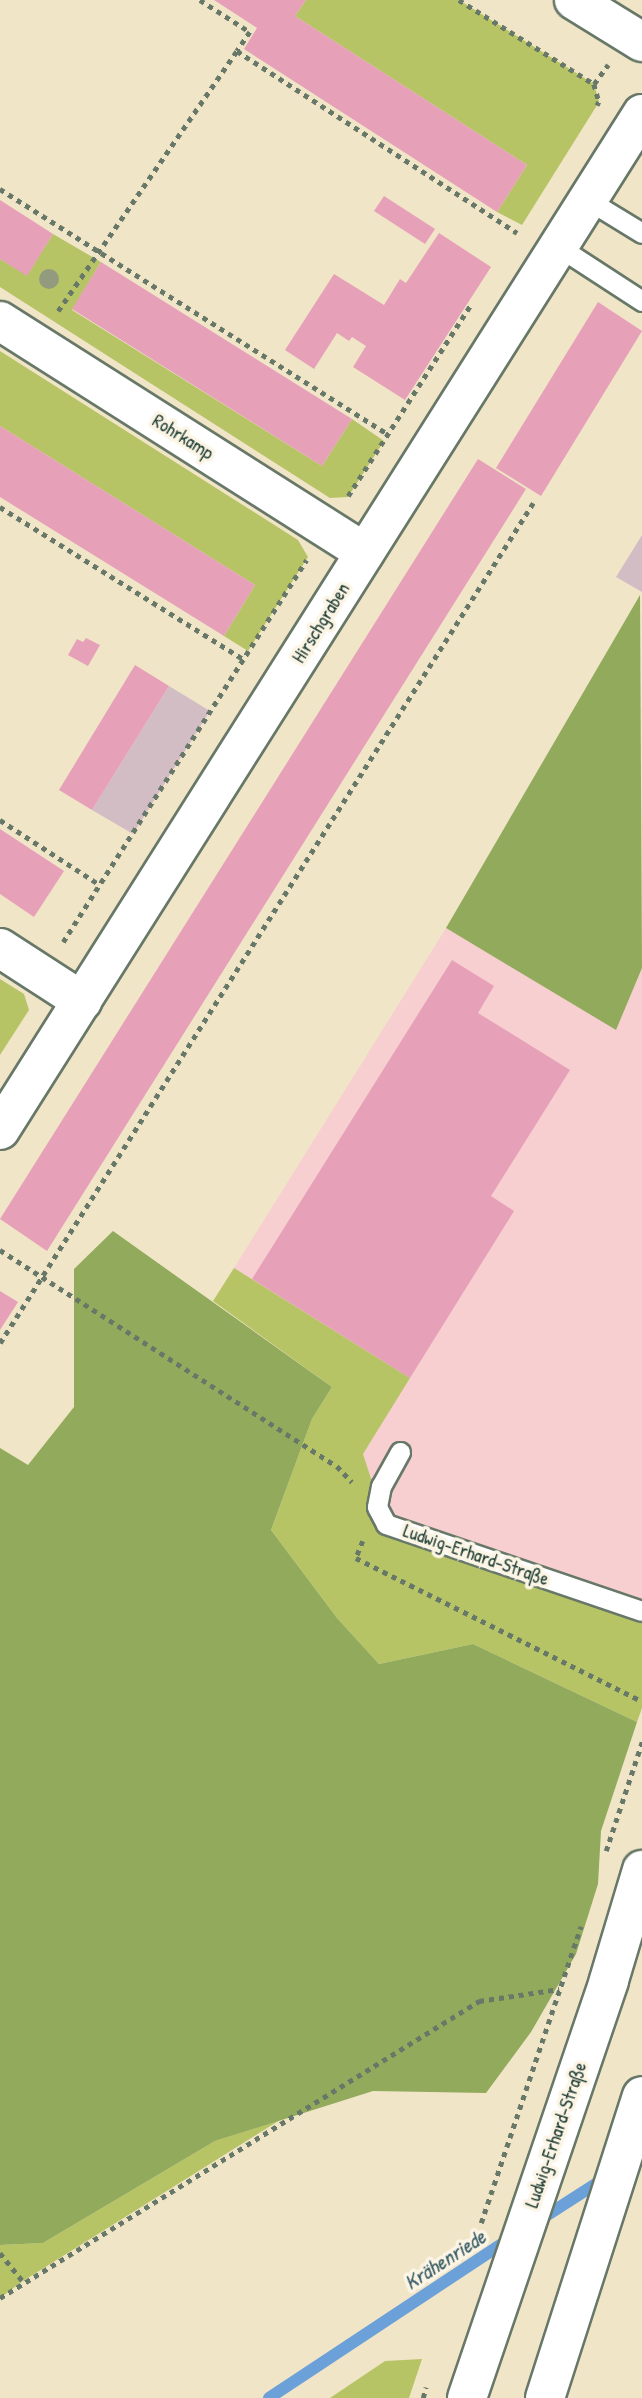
<!DOCTYPE html>
<meta charset="utf-8">
<style>
body{margin:0}
#map{position:relative;width:642px;height:2398px;overflow:hidden;background:#f1e5c8;font-family:"Patrick Hand",sans-serif}
div>[style]{position:absolute}
.built>*{inset:0;background:#f7cfd0}
.industrial>*{inset:0;background:#d2bdc5}
.green>*{inset:0;background:#b7c466}
.forest>*{inset:0;background:#91aa5b}
.stream>*{height:12px;margin:-6px;padding:0 6px;transform-origin:6px;border-radius:6px;background:#6ba1d8}
.building>*{inset:0;background:#e6a0b8}
.path>*{height:4.5px;margin-top:-2.25px;transform-origin:0;background:repeating-linear-gradient(90deg,#687868 0 5px,transparent 0 10px)}
.roads{filter:drop-shadow(2px 0 #687868) drop-shadow(-2px 0 #687868) drop-shadow(0 2px #687868) drop-shadow(0 -2px #687868)}
.lane>*{height:19px;margin:-9.5px;padding:0 9.5px;transform-origin:9.5px;border-radius:9.5px;background:#fff}
.street>*{height:38px;margin:-19px;padding:0 19px;transform-origin:19px;border-radius:19px;background:#fff}
.secondary>*{height:38px;margin:-19px;padding:0 19px;transform-origin:19px;border-radius:19px;background:#fff}
.trees>*{width:20px;height:20px;margin:-10px;border-radius:50%;background:#929b7d}
span{translate:-50% -50%;white-space:nowrap;text-align:center;line-height:1.15;-webkit-text-stroke:7px #fcf5e5;paint-order:stroke}
.street-label{font-size:19px;color:#1f3d34}
.water-label{font-size:21px;color:#365b65;font-style:italic}
</style>
<div id="map">
<div class="built">
<i style="clip-path:polygon(446px 928px,616px 1030px,642px 968px,642px 1611px,386px 1524px,363px 1454px,409px 1378px,234px 1268px)"></i>
</div>
<div class="industrial">
<i style="clip-path:polygon(642px 535px,642px 592px,616px 577px)"></i>
<i style="clip-path:polygon(169px 686px,210px 711px,133px 834px,92px 810px)"></i>
</div>
<div class="green">
<i style="clip-path:polygon(306px 0,459px 0,594px 84px,599px 102px,522px 225px,497px 212px,527px 165px,295px 16px)"></i>
<i style="clip-path:polygon(53px 234px,101px 262px,72px 310px,322px 466px,352px 419px,384px 441px,348px 497px,330px 498px,0 287px,0 259px,27px 275px)"></i>
<i style="clip-path:polygon(0 351px,298px 540px,308px 557px,248px 651px,224px 636px,255px 585px,0 426px)"></i>
<i style="clip-path:polygon(0 979px,24px 994px,29px 1010px,0 1055px)"></i>
<i style="clip-path:polygon(234px 1268px,410px 1378px,363px 1454px,386px 1524px,642px 1611px,642px 1708px,637px 1722px,473px 1644px,379px 1664px,337px 1618px,271px 1530px,312px 1419px,332px 1387px,213px 1301px)"></i>
<i style="clip-path:polygon(280px 2120px,23px 2281px,0 2298px,0 2245px,43px 2243px,215px 2141px)"></i>
<i style="clip-path:polygon(422px 2359px,409px 2398px,330px 2398px,385px 2361px)"></i>
</div>
<div class="forest">
<i style="clip-path:polygon(640px 595px,642px 968px,616px 1030px,446px 928px)"></i>
<i style="clip-path:polygon(113px 1231px,332px 1387px,312px 1419px,271px 1530px,337px 1618px,379px 1664px,473px 1644px,637px 1722px,601px 1831px,598px 1884px,576px 1954px,531px 2032px,486px 2093px,373px 2091px,215px 2141px,43px 2243px,0 2245px,0 1448px,28px 1465px,74px 1407px,74px 1269px)"></i>
</div>
<div class="stream">
<i style="left:538px;top:2221px;width:80px;rotate:-32.7deg"></i>
<i style="left:269px;top:2398px;width:290px;rotate:-33.5deg"></i>
</div>
<div class="building">
<i style="clip-path:polygon(214px 0,306px 0,295px 16px,527px 165px,497px 212px,244px 49px,257px 28px)"></i>
<i style="clip-path:polygon(384px 196px,435px 229px,425px 244px,374px 211px)"></i>
<i style="clip-path:polygon(0 200px,53px 234px,27px 276px,0 259px)"></i>
<i style="clip-path:polygon(439px 233px,491px 267px,405px 400px,353px 367px,366px 346px,352px 337px,349px 341px,337px 333px,314px 369px,285px 350px,334px 274px,384px 305px,400px 279px,406px 283px)"></i>
<i style="clip-path:polygon(101px 262px,352px 419px,322px 466px,72px 309px)"></i>
<i style="clip-path:polygon(598px 302px,642px 331px,541px 496px,496px 468px)"></i>
<i style="clip-path:polygon(0 426px,255px 585px,224px 636px,0 497px)"></i>
<i style="clip-path:polygon(478px 459px,526px 489px,47px 1251px,0 1219px)"></i>
<i style="clip-path:polygon(86px 638px,100px 645px,88px 666px,68px 655px,77px 639px,83px 642px)"></i>
<i style="clip-path:polygon(135px 665px,169px 686px,92px 810px,59px 790px)"></i>
<i style="clip-path:polygon(0 829px,64px 871px,34px 917px,0 894px)"></i>
<i style="clip-path:polygon(452px 960px,494px 986px,478px 1013px,570px 1070px,491px 1196px,514px 1211px,410px 1378px,252px 1279px)"></i>
<i style="clip-path:polygon(0 1291px,18px 1302px,0 1330px)"></i>
</div>
<div class="path">
<i style="left:200px;top:0;width:59px;rotate:32.6deg"></i>
<i style="left:250px;top:32px;width:23px;rotate:124deg"></i>
<i style="left:237px;top:51px;width:334px;rotate:33deg"></i>
<i style="left:459px;top:0;width:159px;rotate:31.9deg"></i>
<i style="left:594px;top:84px;width:19px;rotate:74deg"></i>
<i style="left:599px;top:102px;width:4px;rotate:117deg"></i>
<i style="left:594px;top:84px;width:24px;rotate:-54deg"></i>
<i style="left:0;top:189px;width:459px;rotate:32.3deg"></i>
<i style="left:58px;top:311px;width:316px;rotate:-55.5deg"></i>
<i style="left:348px;top:496px;width:229px;rotate:-57.3deg"></i>
<i style="left:0;top:507px;width:287px;rotate:32deg"></i>
<i style="left:0;top:820px;width:119px;rotate:33deg"></i>
<i style="left:63px;top:942px;width:453px;rotate:-57.5deg"></i>
<i style="left:0;top:1250px;width:400px;rotate:32.7deg"></i>
<i style="left:337px;top:1466px;width:22px;rotate:47deg"></i>
<i style="left:0;top:1343px;width:995px;rotate:-57.6deg"></i>
<i style="left:363px;top:1541px;width:18px;rotate:112deg"></i>
<i style="left:356px;top:1558px;width:320px;rotate:26.6deg"></i>
<i style="left:606px;top:1851px;width:115px;rotate:-71.7deg"></i>
<i style="left:481px;top:2223px;width:313px;rotate:-71.4deg"></i>
<i style="left:0;top:2253px;width:36px;rotate:51deg"></i>
<i style="left:0;top:2298px;width:564px;rotate:-31.8deg"></i>
<i style="left:479px;top:2001px;width:81px;rotate:-8.5deg"></i>
<i style="left:423px;top:2398px;width:11px;rotate:-75deg"></i>
</div>
<div class="roads">
<div class="lane">
<i style="left:588px;top:200px;width:63px;rotate:31.4deg"></i>
<i style="left:559px;top:247px;width:99px;rotate:33deg"></i>
<i style="left:400px;top:1452px;width:39px;rotate:119deg"></i>
<i style="left:381px;top:1486px;width:21px;rotate:101deg"></i>
<i style="left:377px;top:1507px;width:19px;rotate:62deg"></i>
<i style="left:386px;top:1524px;width:270px;rotate:18.8deg"></i>
</div>
<div class="street">
<i style="left:0;top:321px;width:432px;rotate:32.4deg"></i>
<i style="left:0;top:948px;width:98px;rotate:32.9deg"></i>
<i style="left:0;top:1130px;width:1202px;rotate:-57.71deg"></i>
</div>
<div class="secondary">
<i style="left:574px;top:0;width:80px;rotate:31.7deg"></i>
<i style="left:467px;top:2398px;width:441px;rotate:-71.2deg"></i>
<i style="left:609px;top:1980px;width:115px;rotate:-73.3deg"></i>
<i style="left:545px;top:2398px;width:317px;rotate:-72.2deg"></i>
</div>
</div>
<div class="trees">
<i style="left:49px;top:279px"></i>
</div>
<div class="street-label">
<span style="left:183px;top:437px;rotate:32deg">Rohrkamp</span>
<span style="left:321px;top:623px;rotate:-58deg">Hirschgraben</span>
<span style="left:476px;top:1555px;rotate:19deg">Ludwig-Erhard-Straße</span>
<span style="left:556px;top:2135px;rotate:-71deg">Ludwig-Erhard-Straße</span>
</div>
<div class="water-label">
<span style="left:445px;top:2260px;rotate:-33deg">Krähenriede</span>
</div>
</div>
